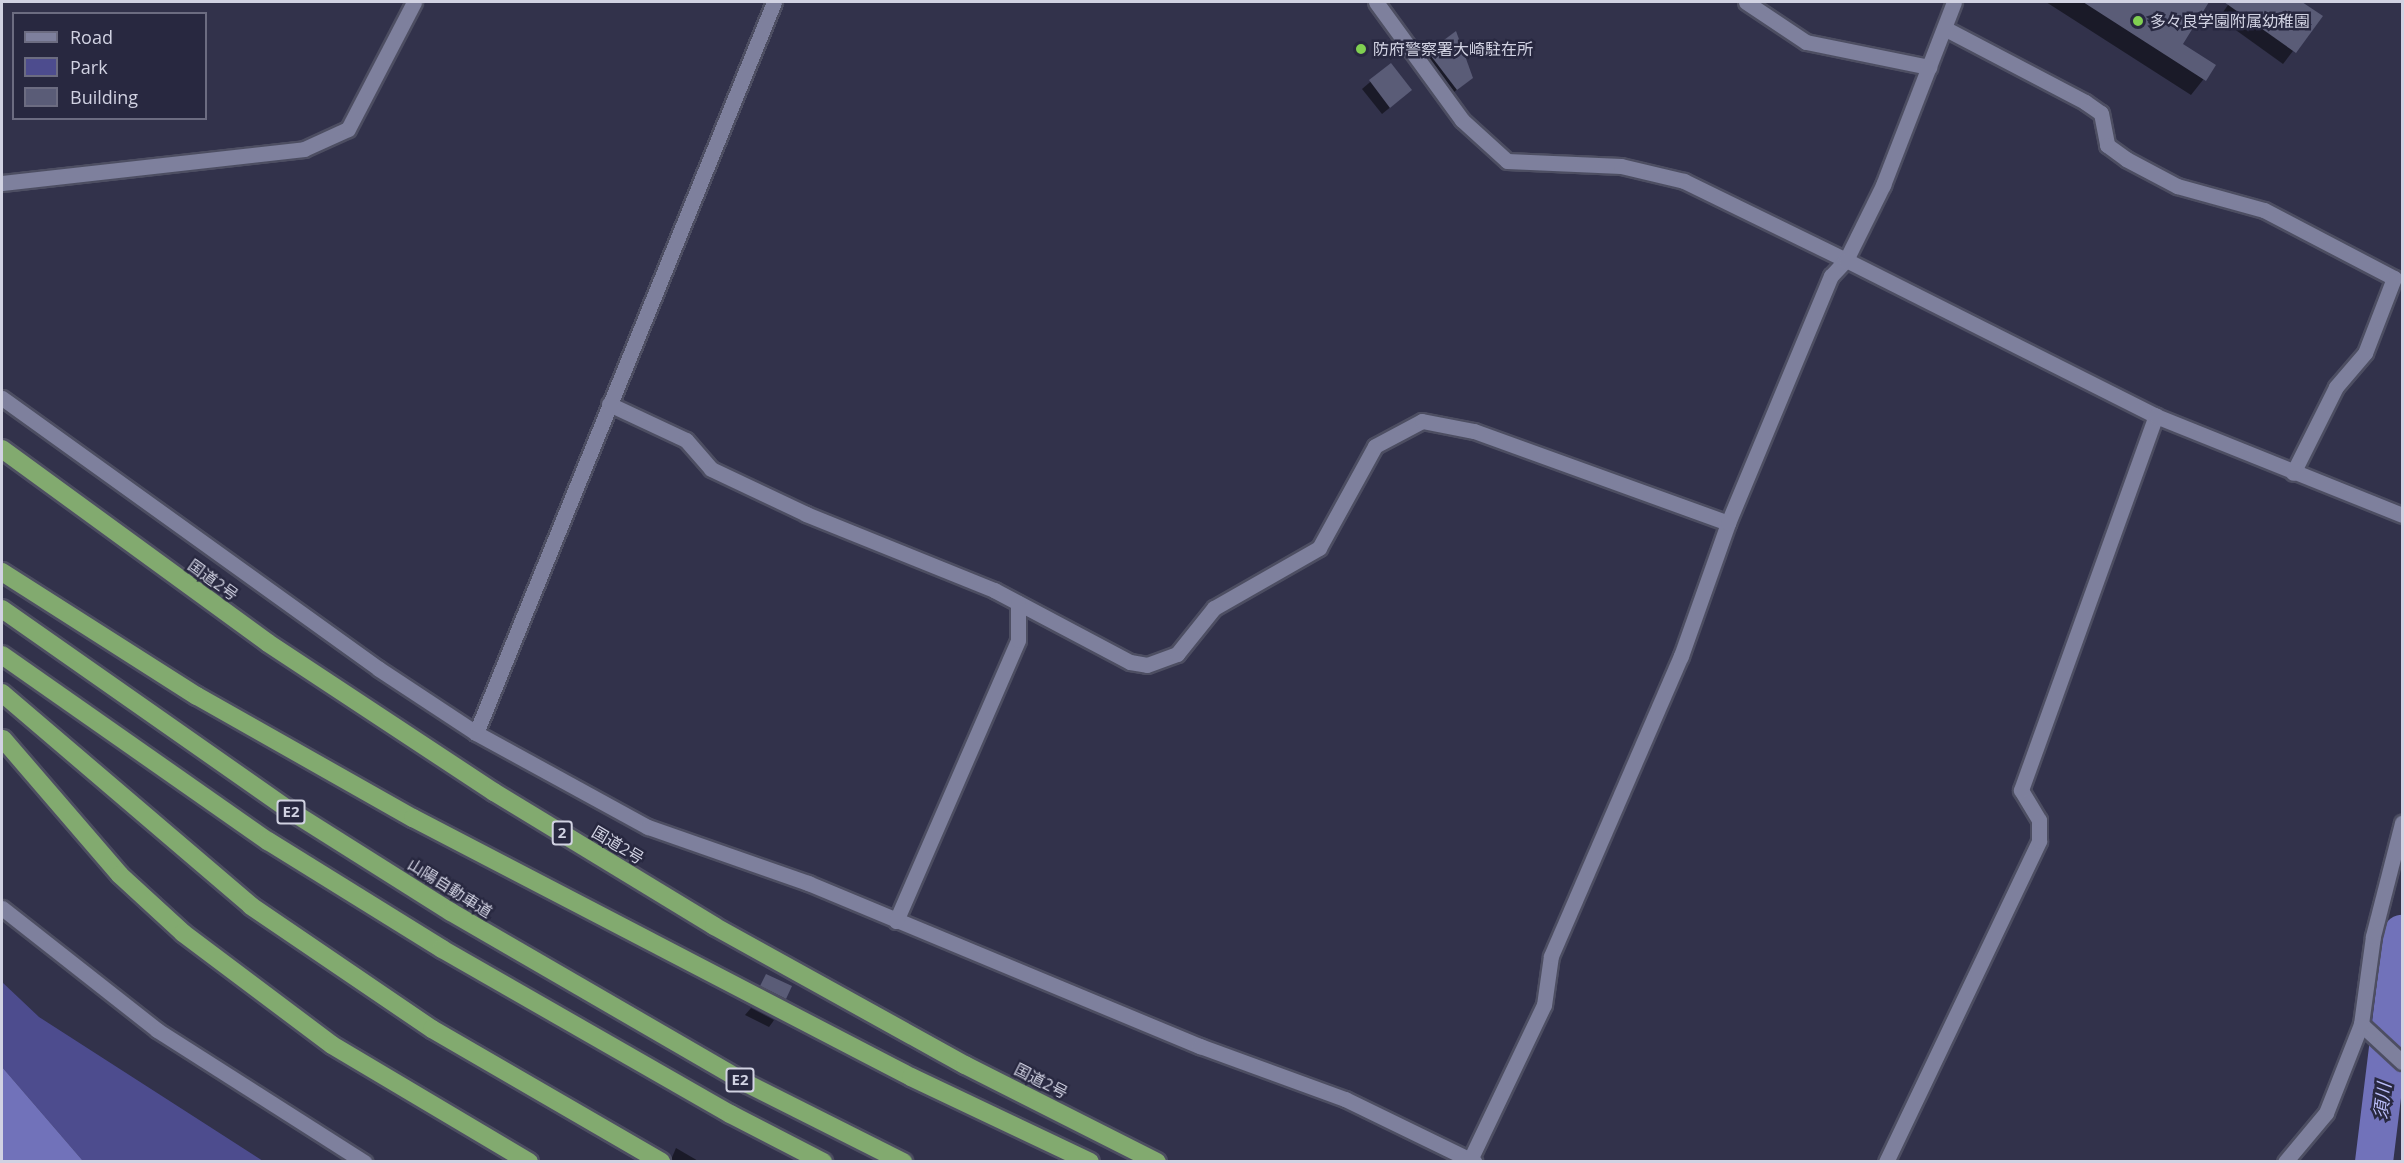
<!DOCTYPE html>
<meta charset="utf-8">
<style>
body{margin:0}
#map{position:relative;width:2404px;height:1163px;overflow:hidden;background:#32324b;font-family:"Open Sans","Noto Sans JP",sans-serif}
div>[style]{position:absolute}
.green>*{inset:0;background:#4d4c8e}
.water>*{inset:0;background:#7172ba}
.shadow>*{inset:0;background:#0007}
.river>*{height:38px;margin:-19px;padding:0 19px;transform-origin:19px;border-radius:19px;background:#7172ba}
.building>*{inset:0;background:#5a5c77}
.roads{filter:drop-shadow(2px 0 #4d4e62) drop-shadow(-2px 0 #4d4e62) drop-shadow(0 2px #4d4e62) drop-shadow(0 -2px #4d4e62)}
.street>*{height:15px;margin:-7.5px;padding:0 7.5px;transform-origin:7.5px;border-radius:7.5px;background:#7e809d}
.secondary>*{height:15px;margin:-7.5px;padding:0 7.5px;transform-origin:7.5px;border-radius:7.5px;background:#7e809d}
.highway>*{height:18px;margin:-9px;padding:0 9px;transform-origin:9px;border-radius:9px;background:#82aa6f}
.dots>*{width:16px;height:16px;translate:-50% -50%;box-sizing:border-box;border:3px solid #282840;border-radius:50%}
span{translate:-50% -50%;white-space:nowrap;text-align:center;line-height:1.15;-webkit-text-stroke:5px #282840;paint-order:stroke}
.shield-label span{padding:2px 4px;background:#282840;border:2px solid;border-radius:4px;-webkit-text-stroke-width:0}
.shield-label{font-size:15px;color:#d1d2e2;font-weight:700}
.poi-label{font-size:16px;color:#d1d2e2}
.left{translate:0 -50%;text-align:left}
.street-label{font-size:16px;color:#d1d2e2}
.water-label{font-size:18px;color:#babdf9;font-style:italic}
.frame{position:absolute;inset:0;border:3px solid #d1d2e2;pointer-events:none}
.legend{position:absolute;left:12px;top:12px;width:195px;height:108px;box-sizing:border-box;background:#282840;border:2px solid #6c6c81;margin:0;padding:8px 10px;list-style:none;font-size:18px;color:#d1d2e2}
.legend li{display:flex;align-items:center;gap:12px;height:30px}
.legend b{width:30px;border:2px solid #6c6c81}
</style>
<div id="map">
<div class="green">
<i style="clip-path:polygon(2px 982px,39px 1017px,263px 1161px,83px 1161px,2px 1067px)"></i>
</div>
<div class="water">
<i style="clip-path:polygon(2px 1067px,83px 1161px,2px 1161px)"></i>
</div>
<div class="shadow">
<i style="clip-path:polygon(2046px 2px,2208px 2px,2181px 45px,2214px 66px,2191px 95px)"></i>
<i style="clip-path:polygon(2230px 2px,2300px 2px,2320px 16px,2283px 64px,2219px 18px)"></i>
<i style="clip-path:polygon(1455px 33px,1471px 78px,1448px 97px,1421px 61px)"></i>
<i style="clip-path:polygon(1390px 65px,1403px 97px,1382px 114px,1362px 89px)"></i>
<i style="clip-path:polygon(767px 975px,790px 987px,781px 1002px,758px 990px)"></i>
<i style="clip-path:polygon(751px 1008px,774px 1020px,772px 1023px,769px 1027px,745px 1015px)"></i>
<i style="clip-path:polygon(676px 1148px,700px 1162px,670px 1162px)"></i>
</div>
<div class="river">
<i style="left:2374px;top:1162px;width:230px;rotate:-83deg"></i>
</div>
<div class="building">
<i style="clip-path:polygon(2083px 2px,2209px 2px,2183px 44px,2216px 65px,2206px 81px)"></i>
<i style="clip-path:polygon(2224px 2px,2302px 2px,2323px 16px,2296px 53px)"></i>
<i style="clip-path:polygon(1456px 31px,1473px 78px,1457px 90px,1428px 52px)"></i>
<i style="clip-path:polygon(1391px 63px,1412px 90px,1390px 108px,1369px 80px)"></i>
<i style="clip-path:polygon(766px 974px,792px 986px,786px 999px,760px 986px)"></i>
</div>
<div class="roads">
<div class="street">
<i style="left:1376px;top:2px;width:146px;rotate:53.9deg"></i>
<i style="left:1462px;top:120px;width:61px;rotate:42.3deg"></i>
<i style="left:1507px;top:161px;width:114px;rotate:2.5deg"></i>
<i style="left:1621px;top:166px;width:65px;rotate:13.4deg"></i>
<i style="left:1684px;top:181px;width:180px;rotate:26deg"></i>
<i style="left:1746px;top:2px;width:72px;rotate:33.7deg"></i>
<i style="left:1806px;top:42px;width:126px;rotate:11.5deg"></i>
<i style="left:1946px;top:29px;width:157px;rotate:27.7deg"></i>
<i style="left:2085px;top:102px;width:19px;rotate:35deg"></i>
<i style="left:2101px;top:113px;width:33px;rotate:79deg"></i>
<i style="left:2107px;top:145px;width:24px;rotate:36deg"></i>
<i style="left:2126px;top:159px;width:58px;rotate:27.9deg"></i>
<i style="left:2177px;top:186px;width:90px;rotate:15.4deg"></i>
<i style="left:2264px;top:210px;width:147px;rotate:27.6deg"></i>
<i style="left:2394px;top:278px;width:80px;rotate:111.1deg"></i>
<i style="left:2365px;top:353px;width:45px;rotate:130.5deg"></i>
<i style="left:2336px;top:387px;width:96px;rotate:116.6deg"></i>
<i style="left:2px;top:183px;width:304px;rotate:-6.4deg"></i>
<i style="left:304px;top:149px;width:48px;rotate:-24.4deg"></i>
<i style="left:348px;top:129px;width:143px;rotate:-62.5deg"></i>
<i style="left:2px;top:398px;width:464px;rotate:35.7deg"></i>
<i style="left:379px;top:669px;width:116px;rotate:33.4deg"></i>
<i style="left:476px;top:733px;width:196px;rotate:28.7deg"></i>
<i style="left:648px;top:827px;width:170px;rotate:19.3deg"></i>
<i style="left:808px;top:883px;width:425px;rotate:22.6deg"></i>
<i style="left:1200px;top:1046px;width:154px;rotate:20.1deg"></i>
<i style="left:1345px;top:1099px;width:144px;rotate:25.9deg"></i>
<i style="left:609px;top:404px;width:85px;rotate:25.1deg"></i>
<i style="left:686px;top:440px;width:38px;rotate:49deg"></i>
<i style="left:711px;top:469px;width:105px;rotate:25.3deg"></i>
<i style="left:806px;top:514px;width:203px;rotate:22deg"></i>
<i style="left:994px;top:590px;width:154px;rotate:27.9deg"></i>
<i style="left:1130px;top:662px;width:17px;rotate:10deg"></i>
<i style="left:1147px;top:665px;width:32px;rotate:-20deg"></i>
<i style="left:1177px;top:654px;width:59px;rotate:-51.2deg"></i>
<i style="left:1214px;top:608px;width:121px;rotate:-29.7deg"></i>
<i style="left:1319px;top:548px;width:116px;rotate:-61.2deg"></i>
<i style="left:1375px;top:446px;width:53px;rotate:-28deg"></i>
<i style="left:1422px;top:421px;width:53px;rotate:10.9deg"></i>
<i style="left:1474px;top:431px;width:270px;rotate:19.9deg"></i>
<i style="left:476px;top:733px;width:789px;rotate:-67.82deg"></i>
<i style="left:2px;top:908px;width:197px;rotate:38.2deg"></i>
<i style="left:157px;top:1030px;width:246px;rotate:32.5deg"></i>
<i style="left:896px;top:921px;width:306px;rotate:-66.5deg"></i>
<i style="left:1018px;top:640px;width:37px;rotate:-90deg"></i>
<i style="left:1469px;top:1162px;width:174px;rotate:-64.5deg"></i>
<i style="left:1544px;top:1005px;width:49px;rotate:-81.9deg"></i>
<i style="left:1551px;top:956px;width:327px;rotate:-66.6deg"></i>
<i style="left:1681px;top:656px;width:141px;rotate:-70.5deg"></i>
<i style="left:1728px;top:523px;width:268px;rotate:-67.4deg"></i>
<i style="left:1831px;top:276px;width:22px;rotate:-47deg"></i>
<i style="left:1846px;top:260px;width:84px;rotate:-63.7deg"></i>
<i style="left:1883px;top:185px;width:196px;rotate:-68.8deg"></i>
<i style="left:1886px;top:1162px;width:356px;rotate:-64.5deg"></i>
<i style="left:2039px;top:841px;width:21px;rotate:-90deg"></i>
<i style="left:2039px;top:820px;width:35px;rotate:-121deg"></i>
<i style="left:2021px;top:790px;width:398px;rotate:-70.2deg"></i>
</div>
<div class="secondary">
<i style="left:1846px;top:260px;width:347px;rotate:26.7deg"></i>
<i style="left:2156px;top:416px;width:265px;rotate:21.9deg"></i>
<i style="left:2361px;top:1024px;width:56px;rotate:42.8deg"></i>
<i style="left:2285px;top:1162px;width:64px;rotate:-50.1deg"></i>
<i style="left:2326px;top:1113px;width:96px;rotate:-68.5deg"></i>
<i style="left:2361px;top:1024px;width:89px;rotate:-82.2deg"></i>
<i style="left:2373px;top:936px;width:117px;rotate:-75.6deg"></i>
</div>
<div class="highway">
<i style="left:2px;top:449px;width:329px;rotate:36.1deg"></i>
<i style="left:268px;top:643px;width:271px;rotate:33.4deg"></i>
<i style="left:494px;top:792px;width:258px;rotate:31.3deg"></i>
<i style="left:714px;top:926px;width:287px;rotate:29deg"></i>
<i style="left:965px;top:1065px;width:215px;rotate:26.8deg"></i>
<i style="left:2px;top:572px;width:231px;rotate:32.5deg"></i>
<i style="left:197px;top:696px;width:248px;rotate:29.5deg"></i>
<i style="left:413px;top:818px;width:561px;rotate:27.48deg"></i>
<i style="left:911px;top:1077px;width:198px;rotate:25.4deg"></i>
<i style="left:2px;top:609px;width:350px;rotate:35deg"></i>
<i style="left:289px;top:810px;width:191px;rotate:32.2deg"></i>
<i style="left:451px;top:912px;width:343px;rotate:30.1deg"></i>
<i style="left:748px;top:1084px;width:174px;rotate:26.7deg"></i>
<i style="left:2px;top:655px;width:325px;rotate:35deg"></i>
<i style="left:268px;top:841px;width:205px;rotate:31.8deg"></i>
<i style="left:442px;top:949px;width:332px;rotate:29.8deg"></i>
<i style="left:730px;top:1114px;width:105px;rotate:27.3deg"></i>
<i style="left:2px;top:693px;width:328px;rotate:40.5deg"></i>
<i style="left:251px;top:906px;width:219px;rotate:34.2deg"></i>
<i style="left:432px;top:1029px;width:265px;rotate:30.1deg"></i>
<i style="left:3px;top:739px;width:179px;rotate:49.3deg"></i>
<i style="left:120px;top:875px;width:86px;rotate:42.6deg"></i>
<i style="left:183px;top:933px;width:186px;rotate:36.9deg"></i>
<i style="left:332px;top:1045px;width:229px;rotate:30.7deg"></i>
</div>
</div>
<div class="dots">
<i style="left:2138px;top:21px;background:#80d051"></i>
<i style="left:1361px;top:49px;background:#80d051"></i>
</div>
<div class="shield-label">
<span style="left:291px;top:812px">E2</span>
<span style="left:562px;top:833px">2</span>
<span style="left:740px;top:1080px">E2</span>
</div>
<div class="poi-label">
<span class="left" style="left:2150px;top:21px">多々良学園附属幼稚園</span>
<span class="left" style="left:1373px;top:49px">防府警察署大崎駐在所</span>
</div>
<div class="street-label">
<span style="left:213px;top:580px;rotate:36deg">国道2号</span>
<span style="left:618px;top:845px;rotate:31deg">国道2号</span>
<span style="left:450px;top:888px;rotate:32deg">山陽自動車道</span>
<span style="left:1041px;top:1081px;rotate:27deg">国道2号</span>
</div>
<div class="water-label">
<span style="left:2382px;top:1101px;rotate:-83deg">須川</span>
</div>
<div class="frame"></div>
<ul class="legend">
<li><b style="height:8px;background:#7e809d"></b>Road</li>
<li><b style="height:16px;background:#4d4c8e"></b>Park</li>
<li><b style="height:16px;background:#5a5c77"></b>Building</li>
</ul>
</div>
